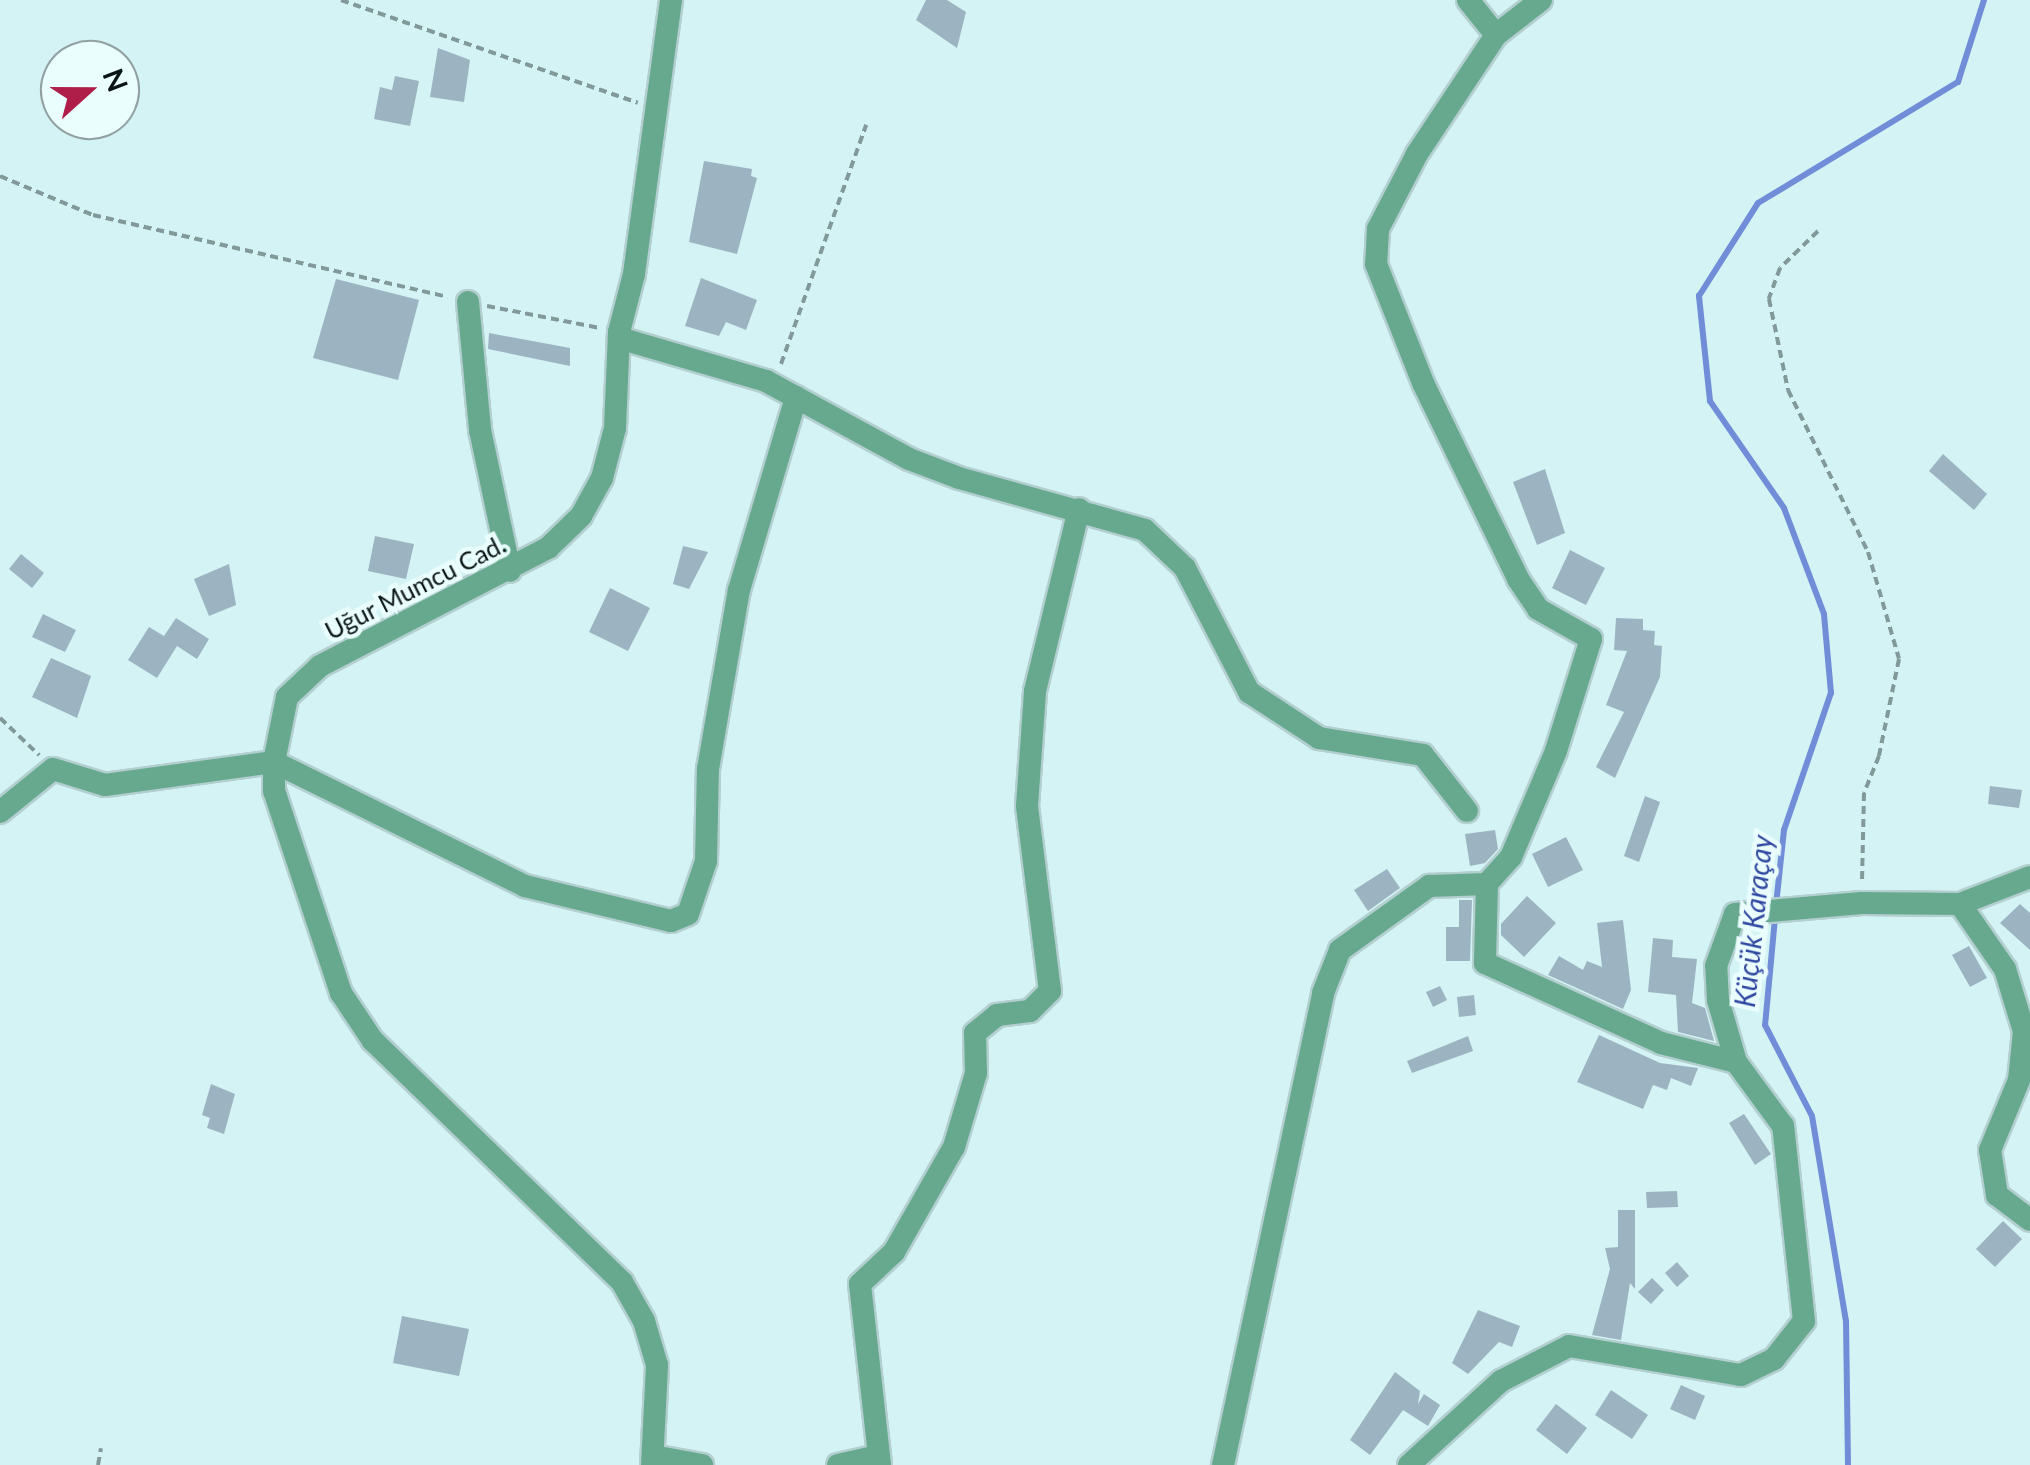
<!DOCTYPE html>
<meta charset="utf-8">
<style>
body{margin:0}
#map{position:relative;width:2030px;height:1465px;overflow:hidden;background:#d3f3f4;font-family:Lato,sans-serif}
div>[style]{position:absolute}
.stream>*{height:6px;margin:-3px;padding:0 3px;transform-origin:3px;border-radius:3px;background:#728dd8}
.building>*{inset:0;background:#9cb4c2}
.path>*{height:4px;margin-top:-2px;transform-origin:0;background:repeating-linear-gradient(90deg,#82999a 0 8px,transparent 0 13px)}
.roads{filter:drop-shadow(2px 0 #b3cfd0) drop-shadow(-2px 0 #b3cfd0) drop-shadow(0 2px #b3cfd0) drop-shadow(0 -2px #b3cfd0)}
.minor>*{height:22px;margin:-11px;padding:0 11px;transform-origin:11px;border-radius:11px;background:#67a98e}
span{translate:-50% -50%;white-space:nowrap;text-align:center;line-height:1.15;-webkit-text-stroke:9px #ebfefe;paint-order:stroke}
.street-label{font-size:25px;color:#091415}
.water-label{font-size:28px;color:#2e469f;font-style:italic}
.north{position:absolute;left:40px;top:40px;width:100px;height:100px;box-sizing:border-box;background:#ebfefe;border:2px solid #91a0a1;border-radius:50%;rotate:69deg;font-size:28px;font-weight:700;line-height:40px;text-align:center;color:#091415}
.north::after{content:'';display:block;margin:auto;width:35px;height:45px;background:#af1d49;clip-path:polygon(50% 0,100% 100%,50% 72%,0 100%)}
</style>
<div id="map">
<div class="stream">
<i style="left:1776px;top:905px;width:75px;rotate:-83.9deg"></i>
<i style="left:1784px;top:830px;width:145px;rotate:-71.1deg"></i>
<i style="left:1831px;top:693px;width:79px;rotate:-95.1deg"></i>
<i style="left:1824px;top:614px;width:113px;rotate:-110.7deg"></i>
<i style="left:1784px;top:508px;width:130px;rotate:-124.7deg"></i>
<i style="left:1710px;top:401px;width:106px;rotate:-96deg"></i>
<i style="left:1699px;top:296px;width:110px;rotate:-57.6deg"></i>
<i style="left:1758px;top:203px;width:234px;rotate:-31.2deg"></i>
<i style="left:1958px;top:82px;width:86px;rotate:-72.4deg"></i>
<i style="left:1775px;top:918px;width:107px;rotate:95.3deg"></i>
<i style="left:1765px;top:1025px;width:102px;rotate:62.7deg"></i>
<i style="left:1812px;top:1116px;width:208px;rotate:80.6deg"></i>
<i style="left:1846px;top:1321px;width:144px;rotate:89.2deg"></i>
</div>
<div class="building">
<i style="clip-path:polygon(926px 0,947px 0,966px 12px,957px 48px,916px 20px)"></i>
<i style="clip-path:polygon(438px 48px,470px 60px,464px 102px,430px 97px)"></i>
<i style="clip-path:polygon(395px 76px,419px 81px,410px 126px,374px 119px,380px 87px,392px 90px)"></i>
<i style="clip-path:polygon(704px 161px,752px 169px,751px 176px,757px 178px,737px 254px,689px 242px)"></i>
<i style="clip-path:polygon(701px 278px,757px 300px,746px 330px,726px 322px,719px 336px,685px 326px)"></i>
<i style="clip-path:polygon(336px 279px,419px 300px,398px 380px,313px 358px)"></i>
<i style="clip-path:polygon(489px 333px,570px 348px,570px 366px,488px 349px)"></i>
<i style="clip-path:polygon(1943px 454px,1987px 494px,1974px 510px,1929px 471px)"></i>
<i style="clip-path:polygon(1545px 469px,1565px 533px,1537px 545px,1513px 482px)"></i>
<i style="clip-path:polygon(375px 536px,414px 544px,406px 579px,368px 571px)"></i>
<i style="clip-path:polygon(683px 546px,708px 552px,689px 589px,673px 584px)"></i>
<i style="clip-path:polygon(1570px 550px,1605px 568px,1586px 605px,1552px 588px)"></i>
<i style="clip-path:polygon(21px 554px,44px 573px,32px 588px,9px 569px)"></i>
<i style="clip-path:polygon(229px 564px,236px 605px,209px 616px,194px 579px)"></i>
<i style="clip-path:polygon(610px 588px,650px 608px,628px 651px,589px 632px)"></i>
<i style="clip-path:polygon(43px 614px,76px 630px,65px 652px,32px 637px)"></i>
<i style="clip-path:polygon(176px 618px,209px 639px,197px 659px,177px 646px,157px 678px,128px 660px,149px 627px,164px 636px)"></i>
<i style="clip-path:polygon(1616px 618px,1643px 619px,1643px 630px,1655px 631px,1654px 645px,1662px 646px,1660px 677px,1615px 778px,1596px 767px,1624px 712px,1606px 705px,1627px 651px,1614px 650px)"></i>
<i style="clip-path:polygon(51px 658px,91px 676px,77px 718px,32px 697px)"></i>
<i style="clip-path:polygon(1990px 786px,2022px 790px,2019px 808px,1988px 804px)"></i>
<i style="clip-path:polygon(1645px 796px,1660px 802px,1639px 862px,1624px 856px)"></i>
<i style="clip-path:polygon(1495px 830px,1498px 849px,1485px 863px,1470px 866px,1465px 834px)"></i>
<i style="clip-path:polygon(1566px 837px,1583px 870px,1548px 887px,1532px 854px)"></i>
<i style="clip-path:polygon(1387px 869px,1400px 888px,1368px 911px,1354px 890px)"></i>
<i style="clip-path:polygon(1527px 896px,1556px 923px,1524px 957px,1501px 935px,1501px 924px)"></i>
<i style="clip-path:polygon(1459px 900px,1472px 900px,1470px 961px,1446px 961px,1446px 927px,1459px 927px)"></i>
<i style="clip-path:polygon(2020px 904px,2030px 913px,2030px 950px,2000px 923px)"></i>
<i style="clip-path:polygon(1623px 920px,1631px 990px,1623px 1009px,1548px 975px,1559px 956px,1583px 970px,1587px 961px,1602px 967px,1597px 923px)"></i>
<i style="clip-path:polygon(1653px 938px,1673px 940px,1672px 957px,1697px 959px,1692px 1003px,1705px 1008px,1714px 1041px,1678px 1032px,1676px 995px,1648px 992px)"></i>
<i style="clip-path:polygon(1969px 946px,1987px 978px,1970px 987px,1952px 955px)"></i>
<i style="clip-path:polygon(1440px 986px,1447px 1000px,1433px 1007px,1426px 992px)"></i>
<i style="clip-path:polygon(1474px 995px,1476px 1015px,1459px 1017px,1457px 997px)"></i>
<i style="clip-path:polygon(1599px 1035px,1660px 1063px,1698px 1068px,1691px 1086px,1671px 1078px,1667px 1090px,1653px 1085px,1643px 1109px,1577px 1082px)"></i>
<i style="clip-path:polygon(1468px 1036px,1473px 1051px,1412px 1073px,1407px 1061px)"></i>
<i style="clip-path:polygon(211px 1084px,235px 1094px,224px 1134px,207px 1128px,210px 1118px,202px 1115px)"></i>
<i style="clip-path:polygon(1744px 1114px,1771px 1154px,1755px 1165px,1729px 1123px)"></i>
<i style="clip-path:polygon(1677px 1191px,1678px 1207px,1647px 1208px,1646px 1192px)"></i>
<i style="clip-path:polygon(1618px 1210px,1635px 1210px,1635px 1289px,1630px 1283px,1621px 1340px,1592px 1335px,1610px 1269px,1605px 1248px,1618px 1247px)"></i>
<i style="clip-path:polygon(2003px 1221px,2022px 1239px,1995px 1267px,1976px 1249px)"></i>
<i style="clip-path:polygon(1677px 1262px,1689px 1276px,1677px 1287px,1665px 1273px)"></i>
<i style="clip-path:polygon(1652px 1278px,1664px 1290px,1651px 1304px,1638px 1292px)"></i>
<i style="clip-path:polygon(1478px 1310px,1520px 1326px,1512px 1347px,1499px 1342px,1468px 1374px,1452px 1363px)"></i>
<i style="clip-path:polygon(402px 1316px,469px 1329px,459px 1376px,393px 1363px)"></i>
<i style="clip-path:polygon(1395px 1372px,1420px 1391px,1418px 1404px,1424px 1394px,1440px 1405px,1428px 1426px,1403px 1410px,1370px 1455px,1350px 1440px)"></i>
<i style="clip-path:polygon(1681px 1385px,1705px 1396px,1695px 1420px,1670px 1409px)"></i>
<i style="clip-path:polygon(1611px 1390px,1648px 1415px,1632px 1439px,1595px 1415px)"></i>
<i style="clip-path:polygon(1556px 1404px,1587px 1428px,1567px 1454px,1536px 1430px)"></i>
</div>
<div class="path">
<i style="left:341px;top:0;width:314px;rotate:19.1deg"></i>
<i style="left:0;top:176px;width:101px;rotate:22.8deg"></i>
<i style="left:93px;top:215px;width:364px;rotate:13deg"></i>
<i style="left:1818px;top:231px;width:53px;rotate:135.8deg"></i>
<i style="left:1780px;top:268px;width:33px;rotate:110deg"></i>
<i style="left:1769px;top:299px;width:93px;rotate:78.2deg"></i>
<i style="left:1788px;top:390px;width:181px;rotate:63.7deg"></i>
<i style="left:1868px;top:552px;width:111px;rotate:73.8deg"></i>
<i style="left:1899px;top:659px;width:99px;rotate:101.7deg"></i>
<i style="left:1879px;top:756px;width:40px;rotate:112deg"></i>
<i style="left:1864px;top:793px;width:90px;rotate:91.3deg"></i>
<i style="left:487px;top:306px;width:115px;rotate:11deg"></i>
<i style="left:781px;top:364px;width:254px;rotate:-70.4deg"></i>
<i style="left:0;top:718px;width:54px;rotate:43.5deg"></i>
<i style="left:98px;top:1465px;width:17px;rotate:-80deg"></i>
</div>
<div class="roads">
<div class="minor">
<i style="left:1468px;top:0;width:45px;rotate:51.3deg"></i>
<i style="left:1496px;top:35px;width:57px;rotate:-37.9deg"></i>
<i style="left:1496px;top:35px;width:143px;rotate:123.6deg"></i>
<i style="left:1417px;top:154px;width:85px;rotate:117.5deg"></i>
<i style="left:1378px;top:229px;width:35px;rotate:93deg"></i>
<i style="left:1376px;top:264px;width:130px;rotate:68.4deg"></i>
<i style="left:1424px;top:385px;width:216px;rotate:64.1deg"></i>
<i style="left:1518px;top:579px;width:36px;rotate:56deg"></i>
<i style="left:1538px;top:609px;width:61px;rotate:29.5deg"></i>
<i style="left:1591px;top:639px;width:117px;rotate:107.4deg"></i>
<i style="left:1556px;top:751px;width:115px;rotate:113deg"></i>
<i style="left:1511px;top:857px;width:36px;rotate:132deg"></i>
<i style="left:1487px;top:884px;width:79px;rotate:91.5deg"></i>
<i style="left:1485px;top:963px;width:193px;rotate:24.4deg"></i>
<i style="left:1661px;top:1043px;width:77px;rotate:14.2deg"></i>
<i style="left:468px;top:302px;width:129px;rotate:84.6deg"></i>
<i style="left:480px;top:430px;width:144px;rotate:78deg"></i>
<i style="left:619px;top:338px;width:153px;rotate:16.3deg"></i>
<i style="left:766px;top:381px;width:163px;rotate:28.6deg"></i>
<i style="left:909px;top:459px;width:53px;rotate:20.8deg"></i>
<i style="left:959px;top:478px;width:193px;rotate:15.6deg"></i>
<i style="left:1145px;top:530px;width:55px;rotate:43.5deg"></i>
<i style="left:1185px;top:568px;width:140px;rotate:62.7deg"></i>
<i style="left:1249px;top:692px;width:84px;rotate:33.3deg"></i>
<i style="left:1319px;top:738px;width:105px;rotate:9.3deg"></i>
<i style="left:1423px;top:755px;width:71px;rotate:51.8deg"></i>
<i style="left:0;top:812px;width:68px;rotate:-39.1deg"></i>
<i style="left:53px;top:769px;width:54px;rotate:17.1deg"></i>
<i style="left:105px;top:785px;width:171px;rotate:-7.8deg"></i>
<i style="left:274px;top:762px;width:280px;rotate:26.3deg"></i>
<i style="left:525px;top:886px;width:150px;rotate:13.5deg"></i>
<i style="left:671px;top:921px;width:18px;rotate:-22deg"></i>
<i style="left:688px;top:914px;width:56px;rotate:-71.2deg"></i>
<i style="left:706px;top:861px;width:92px;rotate:-88.8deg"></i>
<i style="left:708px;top:769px;width:182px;rotate:-80.2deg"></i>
<i style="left:739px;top:590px;width:201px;rotate:-73.5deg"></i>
<i style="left:1960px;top:904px;width:79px;rotate:55.3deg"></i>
<i style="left:2005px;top:969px;width:65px;rotate:73deg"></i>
<i style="left:2024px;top:1031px;width:49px;rotate:95.8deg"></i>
<i style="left:2019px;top:1080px;width:76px;rotate:112.5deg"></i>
<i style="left:1990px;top:1150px;width:46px;rotate:81.2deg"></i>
<i style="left:1997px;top:1195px;width:41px;rotate:37.1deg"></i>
<i style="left:653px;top:1456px;width:50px;rotate:10.4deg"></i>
<i style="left:652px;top:1465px;width:100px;rotate:-87.1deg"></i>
<i style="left:657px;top:1365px;width:46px;rotate:-106.5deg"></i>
<i style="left:644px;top:1321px;width:45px;rotate:-119.4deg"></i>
<i style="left:622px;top:1282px;width:347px;rotate:-135.9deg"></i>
<i style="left:373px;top:1041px;width:58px;rotate:-123.7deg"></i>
<i style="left:341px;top:993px;width:213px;rotate:-108.3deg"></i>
<i style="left:274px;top:791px;width:29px;rotate:-90deg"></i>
<i style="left:274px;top:762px;width:66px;rotate:-78.7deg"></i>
<i style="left:287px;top:697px;width:45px;rotate:-43.2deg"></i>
<i style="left:320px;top:666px;width:257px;rotate:-27.4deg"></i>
<i style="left:548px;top:548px;width:46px;rotate:-44.1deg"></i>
<i style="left:581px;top:516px;width:43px;rotate:-61.1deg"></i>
<i style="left:602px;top:478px;width:52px;rotate:-75.4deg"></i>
<i style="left:615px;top:428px;width:96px;rotate:-87.6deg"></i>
<i style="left:619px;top:332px;width:60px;rotate:-75.5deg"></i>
<i style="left:634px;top:274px;width:276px;rotate:-82.3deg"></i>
<i style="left:838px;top:1465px;width:41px;rotate:-12.7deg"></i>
<i style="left:880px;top:1465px;width:182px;rotate:-96.3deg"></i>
<i style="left:860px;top:1284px;width:47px;rotate:-43.3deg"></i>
<i style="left:894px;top:1252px;width:121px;rotate:-60.3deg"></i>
<i style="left:954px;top:1147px;width:77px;rotate:-73.4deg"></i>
<i style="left:976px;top:1073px;width:40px;rotate:-91.4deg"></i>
<i style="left:975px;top:1033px;width:28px;rotate:-39deg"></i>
<i style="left:997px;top:1015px;width:33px;rotate:-7deg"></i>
<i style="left:1030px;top:1011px;width:28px;rotate:-45deg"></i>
<i style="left:1050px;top:991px;width:186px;rotate:-97.1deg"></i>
<i style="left:1027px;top:806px;width:115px;rotate:-86deg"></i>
<i style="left:1035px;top:691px;width:187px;rotate:-76.4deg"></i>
<i style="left:1223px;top:1465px;width:482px;rotate:-78deg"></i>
<i style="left:1323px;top:993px;width:46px;rotate:-68.4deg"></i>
<i style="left:1340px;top:950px;width:110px;rotate:-35.7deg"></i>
<i style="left:1429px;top:886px;width:58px;rotate:-2deg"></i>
<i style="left:1409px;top:1465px;width:125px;rotate:-42.4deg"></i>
<i style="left:1501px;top:1381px;width:76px;rotate:-27.2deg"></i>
<i style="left:1569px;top:1346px;width:174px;rotate:9.6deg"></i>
<i style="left:1741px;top:1375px;width:37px;rotate:-26deg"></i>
<i style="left:1774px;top:1359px;width:48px;rotate:-51.7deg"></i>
<i style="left:1804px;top:1321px;width:196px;rotate:-96.1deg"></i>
<i style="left:1783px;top:1126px;width:79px;rotate:-126.3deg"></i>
<i style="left:1736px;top:1062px;width:65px;rotate:-106.2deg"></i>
<i style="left:1718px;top:1000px;width:34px;rotate:-93deg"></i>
<i style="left:1716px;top:966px;width:55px;rotate:-69.9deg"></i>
<i style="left:1735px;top:914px;width:127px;rotate:-5deg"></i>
<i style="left:1862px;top:903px;width:98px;rotate:0.6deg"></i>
<i style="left:1960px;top:904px;width:75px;rotate:-21.1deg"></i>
</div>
</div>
<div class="street-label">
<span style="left:415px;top:587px;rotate:-27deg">Uğur Mumcu Cad.</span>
</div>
<div class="water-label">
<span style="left:1753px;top:921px;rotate:-84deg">Küçük Karaçay</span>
</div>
<div class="north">N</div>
</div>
